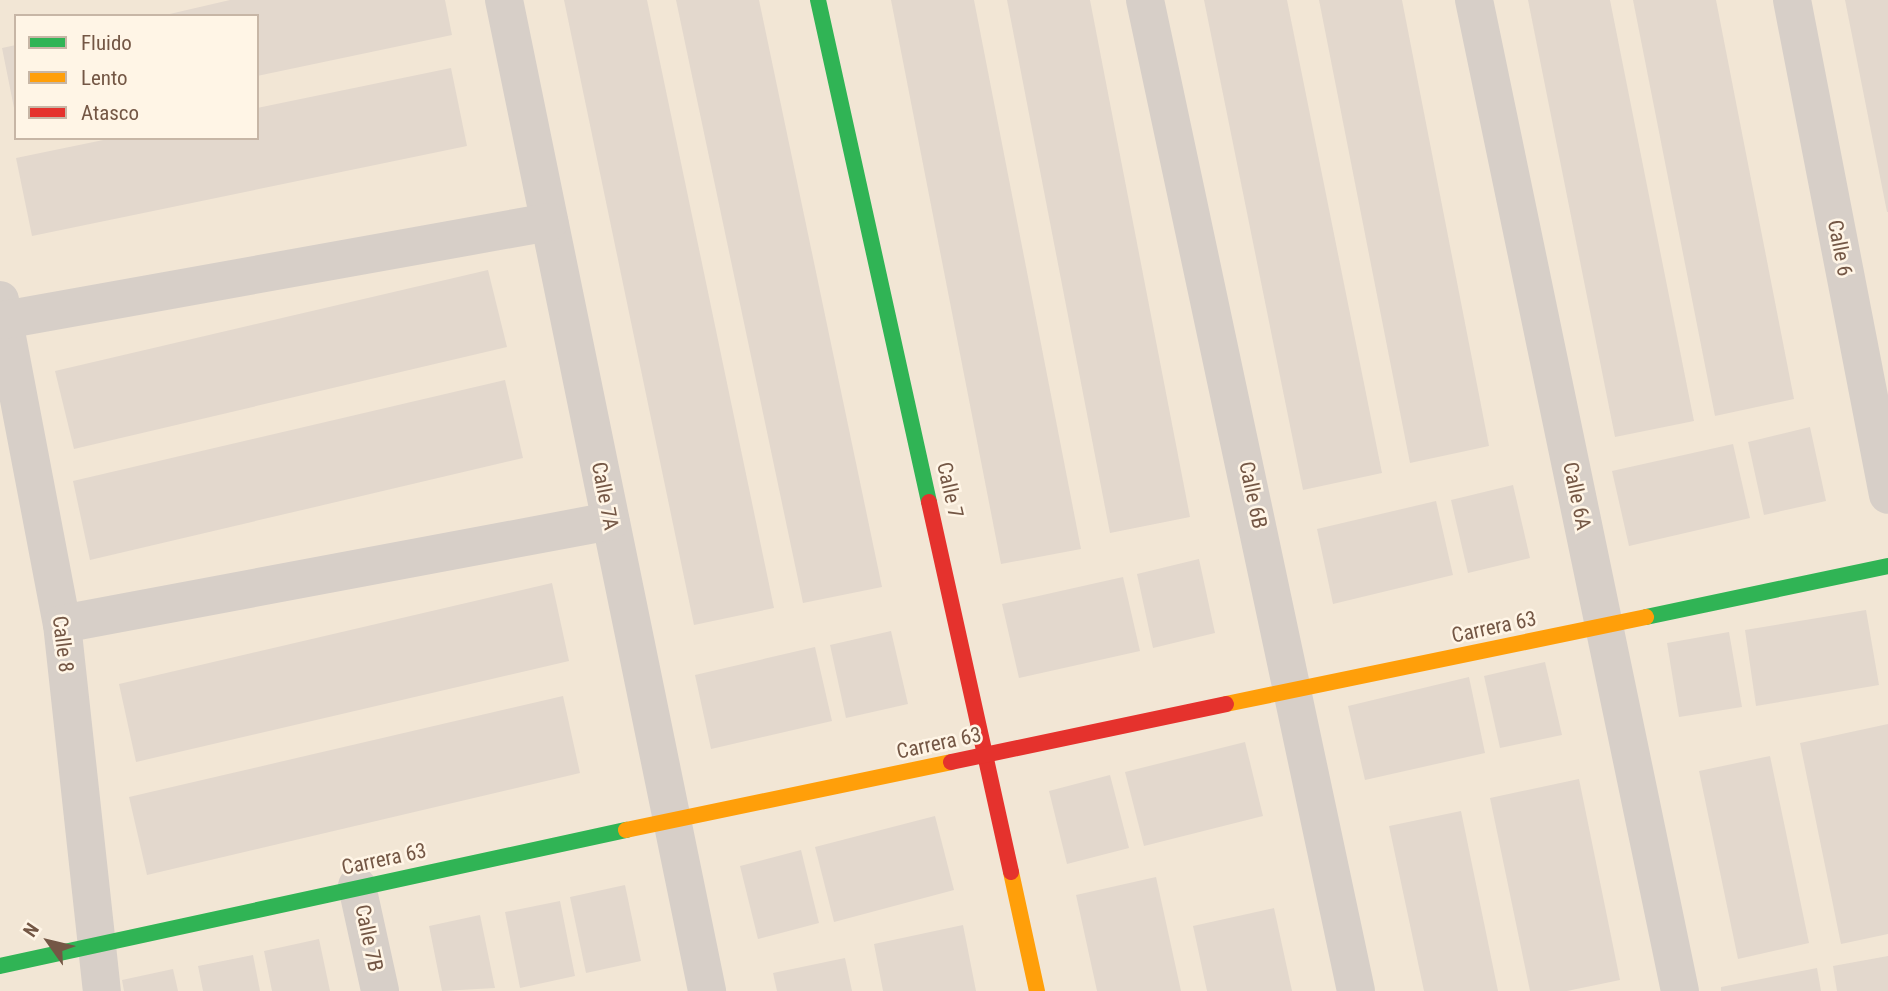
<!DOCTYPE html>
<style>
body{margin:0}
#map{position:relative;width:1888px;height:991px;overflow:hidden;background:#f6f0e5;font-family:"Roboto Condensed",sans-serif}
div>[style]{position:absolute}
.residential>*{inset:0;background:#f2e6d5}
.building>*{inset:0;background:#e3d8cd}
.street>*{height:38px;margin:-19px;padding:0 19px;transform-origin:19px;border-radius:19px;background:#d7cfc8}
.fast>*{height:16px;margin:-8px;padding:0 8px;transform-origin:8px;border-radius:8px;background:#30b455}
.slow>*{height:16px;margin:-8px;padding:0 8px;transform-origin:8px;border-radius:8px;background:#ff9f0a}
.jam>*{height:16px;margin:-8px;padding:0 8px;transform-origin:8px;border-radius:8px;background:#e5322d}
span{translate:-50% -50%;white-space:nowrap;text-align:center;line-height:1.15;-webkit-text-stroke:5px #fff5e6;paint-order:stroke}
.street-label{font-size:21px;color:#745745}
.legend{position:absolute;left:14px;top:14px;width:245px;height:126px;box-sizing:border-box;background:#fff5e6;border:2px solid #c7b6a6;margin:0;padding:9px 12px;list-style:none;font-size:21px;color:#745745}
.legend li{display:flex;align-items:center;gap:14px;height:35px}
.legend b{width:35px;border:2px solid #c7b6a6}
.north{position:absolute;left:14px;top:907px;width:70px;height:70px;-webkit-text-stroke:5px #fff5e6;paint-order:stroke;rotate:304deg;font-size:19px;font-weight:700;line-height:28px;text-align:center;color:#745745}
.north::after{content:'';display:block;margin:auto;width:24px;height:32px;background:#745745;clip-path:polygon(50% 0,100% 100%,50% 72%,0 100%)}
</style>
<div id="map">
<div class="residential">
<i style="clip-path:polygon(evenodd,0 0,1888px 0,1888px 991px,0 991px,0 0,16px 16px,257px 16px,257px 138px,16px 138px,16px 16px)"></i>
</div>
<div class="building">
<i style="clip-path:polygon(230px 0,445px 0,452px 35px,257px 76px,257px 16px,161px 16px)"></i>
<i style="clip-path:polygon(564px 0,647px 0,774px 608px,694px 625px)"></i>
<i style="clip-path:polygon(676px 0,759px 0,882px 587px,803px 603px)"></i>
<i style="clip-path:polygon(891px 0,974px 0,1081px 549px,1001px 564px)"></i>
<i style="clip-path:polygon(1007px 0,1090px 0,1190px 517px,1110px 533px)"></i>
<i style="clip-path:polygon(1204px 0,1287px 0,1382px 473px,1303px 490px)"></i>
<i style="clip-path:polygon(1319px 0,1402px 0,1489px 446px,1410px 463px)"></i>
<i style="clip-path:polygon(1528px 0,1610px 0,1694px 421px,1615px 437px)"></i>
<i style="clip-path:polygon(1633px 0,1716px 0,1794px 399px,1715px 416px)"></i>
<i style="clip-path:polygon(1845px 0,1888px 0,1888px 212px,1887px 212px)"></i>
<i style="clip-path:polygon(16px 45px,16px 113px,15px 113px,2px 48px)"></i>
<i style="clip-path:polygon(451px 68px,467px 146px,32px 236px,16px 158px,113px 138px,257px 138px,257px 108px)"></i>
<i style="clip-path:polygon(488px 270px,507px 347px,74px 449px,55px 371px)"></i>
<i style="clip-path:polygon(505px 380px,523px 458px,90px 560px,73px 481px)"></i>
<i style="clip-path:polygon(1810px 427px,1826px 501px,1764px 515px,1748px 442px)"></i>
<i style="clip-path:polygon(1733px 444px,1750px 518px,1629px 546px,1612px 471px)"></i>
<i style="clip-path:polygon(1513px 485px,1530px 558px,1468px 573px,1451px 500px)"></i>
<i style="clip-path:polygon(1436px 501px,1453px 575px,1333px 604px,1317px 529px)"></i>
<i style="clip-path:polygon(1199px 559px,1215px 633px,1153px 648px,1137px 574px)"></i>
<i style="clip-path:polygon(1123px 577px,1140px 651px,1019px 678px,1002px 604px)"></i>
<i style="clip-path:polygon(552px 583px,569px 661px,136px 762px,119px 684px)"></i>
<i style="clip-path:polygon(1866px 610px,1879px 685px,1756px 706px,1745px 630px)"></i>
<i style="clip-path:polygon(891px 631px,908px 704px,846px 718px,830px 645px)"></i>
<i style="clip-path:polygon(1729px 632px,1742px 707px,1679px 717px,1667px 643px)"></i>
<i style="clip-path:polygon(815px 647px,832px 721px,711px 749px,695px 675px)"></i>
<i style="clip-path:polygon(1545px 662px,1562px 735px,1500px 748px,1484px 676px)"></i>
<i style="clip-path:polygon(1469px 677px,1485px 753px,1365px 780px,1348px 706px)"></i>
<i style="clip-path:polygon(563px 696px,580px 773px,147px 875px,129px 797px)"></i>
<i style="clip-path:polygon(1888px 724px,1888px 934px,1841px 944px,1800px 743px)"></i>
<i style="clip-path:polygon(1245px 742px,1263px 816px,1144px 846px,1125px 772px)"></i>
<i style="clip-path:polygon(1770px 756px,1809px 943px,1738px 959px,1699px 771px)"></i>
<i style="clip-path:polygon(1110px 775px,1129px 848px,1067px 864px,1049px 791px)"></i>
<i style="clip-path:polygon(1579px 779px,1620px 980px,1567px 991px,1530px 991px,1490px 798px)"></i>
<i style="clip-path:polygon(1461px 811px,1498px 991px,1424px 991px,1389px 826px)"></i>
<i style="clip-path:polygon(935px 816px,954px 890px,834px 922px,815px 847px)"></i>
<i style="clip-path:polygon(801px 850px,819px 923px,758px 939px,740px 866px)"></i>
<i style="clip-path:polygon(1156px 877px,1181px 991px,1097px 991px,1076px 895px)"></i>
<i style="clip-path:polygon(625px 885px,641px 961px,586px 973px,570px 897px)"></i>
<i style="clip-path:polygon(560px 901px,575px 976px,520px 988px,505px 912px)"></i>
<i style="clip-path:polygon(1274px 908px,1292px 991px,1207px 991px,1193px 926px)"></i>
<i style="clip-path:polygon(480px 915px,495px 988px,442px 991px,429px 926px)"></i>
<i style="clip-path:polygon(963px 925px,976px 991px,883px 991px,874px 944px)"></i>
<i style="clip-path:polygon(319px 939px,330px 991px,272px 991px,264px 951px)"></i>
<i style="clip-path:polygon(253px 955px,260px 991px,203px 991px,198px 966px)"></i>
<i style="clip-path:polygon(1888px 956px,1888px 991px,1837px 991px,1833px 966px)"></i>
<i style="clip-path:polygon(845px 958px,852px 991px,777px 991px,773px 973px)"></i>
<i style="clip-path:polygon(1817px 968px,1821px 991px,1721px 991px,1721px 987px)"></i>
<i style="clip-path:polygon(173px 969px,178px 991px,124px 991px,122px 980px)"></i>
</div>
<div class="street">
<i style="left:504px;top:0;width:1012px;rotate:78.42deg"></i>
<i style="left:1145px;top:0;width:1013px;rotate:77.98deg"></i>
<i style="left:1474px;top:0;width:1012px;rotate:78.26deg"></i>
<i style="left:1792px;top:0;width:504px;rotate:79.02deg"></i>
<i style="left:0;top:300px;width:330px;rotate:79.2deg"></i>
<i style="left:62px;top:624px;width:369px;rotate:83.8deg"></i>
<i style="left:4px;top:320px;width:554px;rotate:-10.19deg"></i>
<i style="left:62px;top:624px;width:558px;rotate:-10.64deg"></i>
<i style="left:357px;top:886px;width:107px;rotate:77.6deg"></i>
</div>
<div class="fast">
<i style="left:818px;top:0;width:514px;rotate:77.53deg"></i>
<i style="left:1646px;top:617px;width:247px;rotate:-11.9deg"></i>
<i style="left:0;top:966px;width:641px;rotate:-12.26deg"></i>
</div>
<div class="slow">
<i style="left:1226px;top:704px;width:429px;rotate:-11.7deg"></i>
<i style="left:626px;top:830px;width:332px;rotate:-11.8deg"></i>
<i style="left:1011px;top:872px;width:122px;rotate:77.7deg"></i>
</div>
<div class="jam">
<i style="left:929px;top:502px;width:379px;rotate:77.5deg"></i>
<i style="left:951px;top:762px;width:281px;rotate:-11.9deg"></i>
</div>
<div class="street-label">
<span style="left:1840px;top:248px;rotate:79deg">Calle 6</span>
<span style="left:950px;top:490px;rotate:77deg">Calle 7</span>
<span style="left:1253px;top:495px;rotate:78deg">Calle 6B</span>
<span style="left:605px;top:496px;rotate:79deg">Calle 7A</span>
<span style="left:1577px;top:496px;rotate:78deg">Calle 6A</span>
<span style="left:1494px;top:627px;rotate:-12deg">Carrera 63</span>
<span style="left:63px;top:644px;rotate:83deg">Calle 8</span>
<span style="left:939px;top:743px;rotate:-12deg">Carrera 63</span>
<span style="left:384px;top:859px;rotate:-12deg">Carrera 63</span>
<span style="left:369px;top:938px;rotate:78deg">Calle 7B</span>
</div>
<ul class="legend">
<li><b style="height:9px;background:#30b455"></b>Fluido</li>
<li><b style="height:9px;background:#ff9f0a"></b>Lento</li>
<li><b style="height:9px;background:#e5322d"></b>Atasco</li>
</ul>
<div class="north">N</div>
</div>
